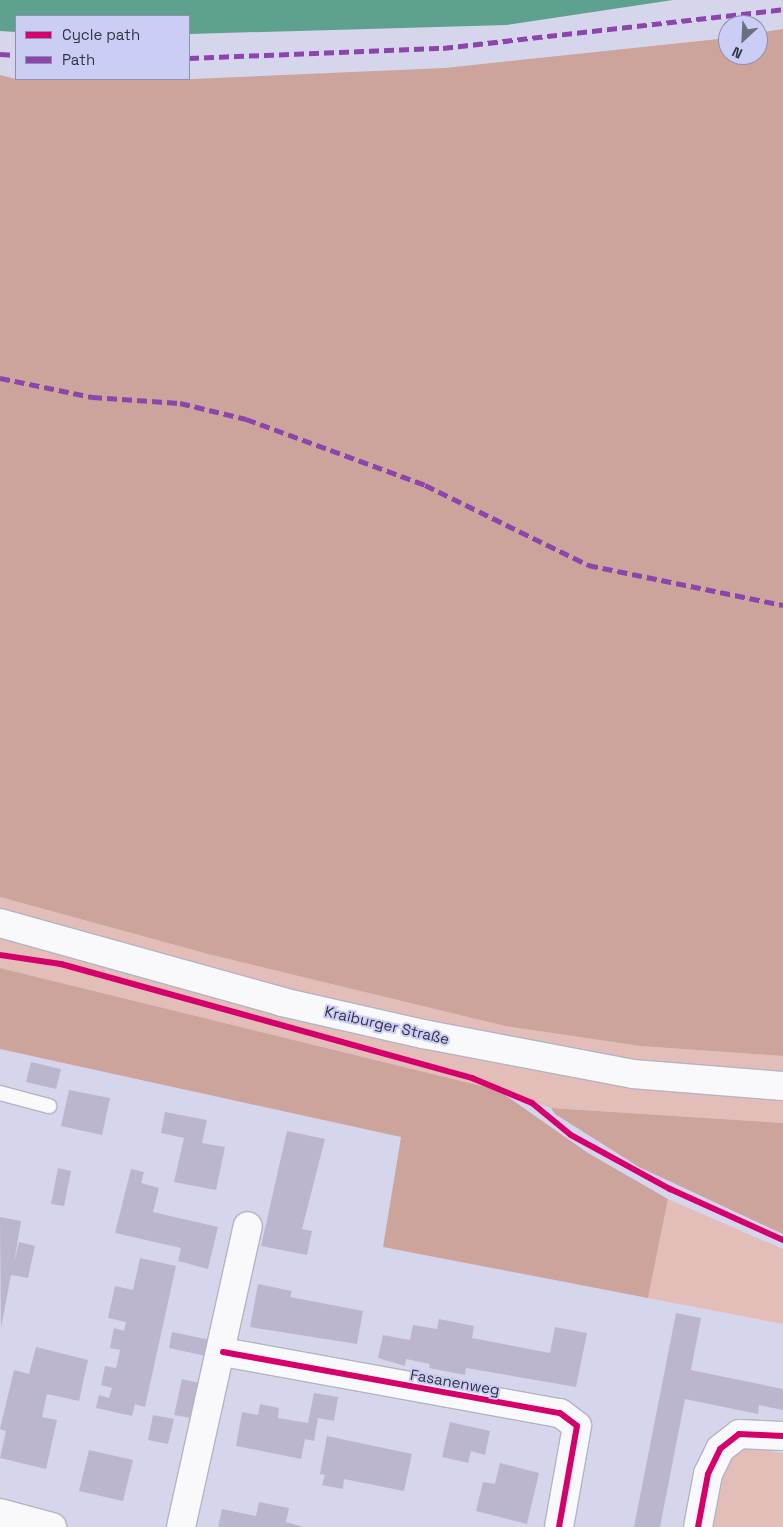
<!DOCTYPE html>
<meta charset="utf-8">
<style>
body{margin:0}
#map{position:relative;width:783px;height:1527px;overflow:hidden;background:#d5d6ec;font-family:"Space Grotesk",sans-serif}
div>[style]{position:absolute}
.green>*{inset:0;background:#e3beb8}
.forest>*{inset:0;background:#cda49c}
.water>*{inset:0;background:#5da18e}
.building>*{inset:0;background:#bbb6cd}
.roads{filter:drop-shadow(1px 0 #b3b3c4) drop-shadow(-1px 0 #b3b3c4) drop-shadow(0 1px #b3b3c4) drop-shadow(0 -1px #b3b3c4)}
.lane>*{height:14px;margin:-7px;padding:0 7px;transform-origin:7px;border-radius:7px;background:#f9f9fc}
.street>*{height:28px;margin:-14px;padding:0 14px;transform-origin:14px;border-radius:14px;background:#f9f9fc}
.secondary>*{height:28px;margin:-14px;padding:0 14px;transform-origin:14px;border-radius:14px;background:#f9f9fc}
.quiet>*{height:5px;margin-top:-2.5px;transform-origin:0;background:repeating-linear-gradient(90deg,#8e44ad 0 10px,transparent 0 15px)}
.cycleway>*{height:6px;margin:-3px;padding:0 3px;transform-origin:3px;border-radius:3px;background:#d6006c}
span{translate:-50% -50%;white-space:nowrap;text-align:center;line-height:1.15;-webkit-text-stroke:4px #cccdf5;paint-order:stroke}
.street-label{font-size:15px;color:#333443}
.legend{position:absolute;left:15px;top:15px;width:175px;height:65px;box-sizing:border-box;background:#cccdf5;border:1px solid #8f90ae;margin:0;padding:6px 9px;list-style:none;font-size:15px;color:#333443}
.legend li{display:flex;align-items:center;gap:10px;height:25px}
.legend b{width:25px;border:1px solid #8f90ae}
.north{position:absolute;left:718px;top:15px;width:50px;height:50px;box-sizing:border-box;background:#cccdf5;border:1px solid #8f90ae;border-radius:50%;rotate:205deg;font-size:14px;font-weight:700;line-height:20px;text-align:center;color:#333443}
.north::after{content:'';display:block;margin:auto;width:18px;height:22px;background:#6c6d7e;clip-path:polygon(50% 0,100% 100%,50% 72%,0 100%)}
</style>
<div id="map">
<div class="green">
<i style="clip-path:polygon(0 897px,208px 954px,505px 1026px,640px 1046px,783px 1056px,783px 1123px,551px 1108px,498px 1090px,0 968px)"></i>
<i style="clip-path:polygon(668px 1199px,783px 1249px,783px 1324px,648px 1298px)"></i>
<i style="clip-path:polygon(749px 1448px,783px 1453px,783px 1527px,708px 1527px,719px 1473px,731px 1456px)"></i>
</div>
<div class="forest">
<i style="clip-path:polygon(783px 29px,783px 1056px,640px 1046px,505px 1026px,208px 954px,0 897px,0 75px,16px 79px,169px 80px,445px 68px,728px 38px,728px 55px,758px 55px,758px 33px)"></i>
<i style="clip-path:polygon(0 968px,498px 1090px,588px 1153px,668px 1199px,648px 1298px,383px 1247px,401px 1137px,0 1049px)"></i>
<i style="clip-path:polygon(551px 1108px,783px 1123px,783px 1234px,639px 1167px,555px 1114px)"></i>
</div>
<div class="water">
<i style="clip-path:polygon(0 0,673px 0,507px 25px,189px 34px,189px 16px,16px 16px,16px 32px,0 31px)"></i>
</div>
<div class="building">
<i style="clip-path:polygon(31px 1062px,61px 1069px,56px 1089px,26px 1082px)"></i>
<i style="clip-path:polygon(69px 1090px,110px 1098px,102px 1135px,61px 1126px)"></i>
<i style="clip-path:polygon(165px 1112px,207px 1120px,202px 1143px,225px 1147px,216px 1190px,174px 1182px,184px 1138px,161px 1133px)"></i>
<i style="clip-path:polygon(287px 1131px,325px 1139px,302px 1229px,312px 1231px,307px 1255px,261px 1246px)"></i>
<i style="clip-path:polygon(58px 1168px,71px 1171px,64px 1206px,51px 1204px)"></i>
<i style="clip-path:polygon(131px 1169px,144px 1172px,141px 1183px,159px 1188px,153px 1212px,218px 1227px,208px 1269px,178px 1261px,181px 1248px,115px 1233px)"></i>
<i style="clip-path:polygon(0 1217px,21px 1221px,14px 1263px,19px 1242px,35px 1246px,28px 1278px,11px 1275px,1px 1328px)"></i>
<i style="clip-path:polygon(140px 1258px,176px 1266px,145px 1407px,135px 1404px,132px 1416px,96px 1408px,99px 1395px,109px 1398px,112px 1388px,101px 1385px,105px 1366px,116px 1368px,117px 1364px,120px 1350px,110px 1348px,114px 1328px,124px 1331px,126px 1322px,108px 1318px,115px 1286px,133px 1290px)"></i>
<i style="clip-path:polygon(258px 1284px,292px 1291px,290px 1297px,363px 1311px,357px 1344px,250px 1327px)"></i>
<i style="clip-path:polygon(676px 1313px,701px 1318px,691px 1370px,783px 1389px,783px 1410px,759px 1405px,758px 1414px,685px 1399px,660px 1527px,634px 1527px)"></i>
<i style="clip-path:polygon(439px 1319px,474px 1326px,472px 1338px,550px 1353px,555px 1327px,587px 1333px,576px 1387px,466px 1368px,465px 1375px,429px 1368px,430px 1364px,406px 1359px,405px 1366px,378px 1358px,383px 1335px,410px 1340px,413px 1325px,437px 1329px)"></i>
<i style="clip-path:polygon(172px 1332px,210px 1340px,206px 1356px,169px 1348px)"></i>
<i style="clip-path:polygon(36px 1347px,88px 1360px,79px 1401px,47px 1394px,42px 1417px,57px 1420px,46px 1469px,0 1458px,6px 1431px,0 1429px,14px 1370px,29px 1374px)"></i>
<i style="clip-path:polygon(182px 1379px,199px 1383px,191px 1418px,174px 1415px)"></i>
<i style="clip-path:polygon(314px 1393px,338px 1397px,334px 1421px,318px 1418px,314px 1441px,305px 1439px,301px 1459px,236px 1446px,242px 1412px,258px 1415px,260px 1404px,279px 1408px,278px 1418px,308px 1423px)"></i>
<i style="clip-path:polygon(153px 1415px,174px 1419px,168px 1444px,148px 1440px)"></i>
<i style="clip-path:polygon(450px 1422px,490px 1431px,485px 1455px,471px 1451px,468px 1463px,442px 1457px)"></i>
<i style="clip-path:polygon(327px 1436px,412px 1454px,404px 1491px,344px 1479px,343px 1489px,322px 1485px,325px 1475px,320px 1474px)"></i>
<i style="clip-path:polygon(89px 1450px,133px 1460px,123px 1501px,79px 1491px)"></i>
<i style="clip-path:polygon(500px 1463px,539px 1473px,527px 1524px,476px 1511px,483px 1482px,495px 1484px)"></i>
<i style="clip-path:polygon(259px 1502px,289px 1508px,286px 1522px,304px 1527px,218px 1527px,222px 1509px,256px 1516px)"></i>
</div>
<div class="roads">
<div class="lane">
<i style="left:0;top:1093px;width:51px;rotate:14.9deg"></i>
</div>
<div class="street">
<i style="left:223px;top:1352px;width:342px;rotate:10.3deg"></i>
<i style="left:560px;top:1413px;width:21px;rotate:37deg"></i>
<i style="left:577px;top:1426px;width:103px;rotate:100.1deg"></i>
<i style="left:0;top:1513px;width:54px;rotate:15.1deg"></i>
<i style="left:181px;top:1527px;width:308px;rotate:-77.5deg"></i>
<i style="left:698px;top:1527px;width:54px;rotate:-79.3deg"></i>
<i style="left:708px;top:1474px;width:28px;rotate:-64deg"></i>
<i style="left:720px;top:1449px;width:24px;rotate:-38deg"></i>
<i style="left:739px;top:1434px;width:44px;rotate:2.6deg"></i>
</div>
<div class="secondary">
<i style="left:0;top:923px;width:293px;rotate:15.6deg"></i>
<i style="left:282px;top:1002px;width:145px;rotate:12.8deg"></i>
<i style="left:423px;top:1034px;width:214px;rotate:10.8deg"></i>
<i style="left:633px;top:1074px;width:150px;rotate:4.6deg"></i>
</div>
</div>
<div class="quiet">
<i style="left:0;top:54px;width:16px;rotate:4deg"></i>
<i style="left:189px;top:58px;width:254px;rotate:-2.3deg"></i>
<i style="left:443px;top:48px;width:342px;rotate:-6.5deg"></i>
<i style="left:0;top:378px;width:94px;rotate:11.7deg"></i>
<i style="left:92px;top:397px;width:88px;rotate:3.9deg"></i>
<i style="left:180px;top:403px;width:68px;rotate:13.6deg"></i>
<i style="left:246px;top:419px;width:191px;rotate:20.2deg"></i>
<i style="left:425px;top:485px;width:182px;rotate:26.1deg"></i>
<i style="left:588px;top:565px;width:199px;rotate:11.6deg"></i>
</div>
<div class="cycleway">
<i style="left:0;top:955px;width:62px;rotate:8.4deg"></i>
<i style="left:61px;top:964px;width:427px;rotate:15.5deg"></i>
<i style="left:472px;top:1078px;width:65px;rotate:22.6deg"></i>
<i style="left:532px;top:1103px;width:50px;rotate:39.4deg"></i>
<i style="left:571px;top:1135px;width:113px;rotate:28.6deg"></i>
<i style="left:670px;top:1189px;width:124px;rotate:24.3deg"></i>
<i style="left:223px;top:1352px;width:342px;rotate:10.3deg"></i>
<i style="left:560px;top:1413px;width:21px;rotate:37deg"></i>
<i style="left:577px;top:1426px;width:103px;rotate:100.1deg"></i>
<i style="left:698px;top:1527px;width:54px;rotate:-79.3deg"></i>
<i style="left:708px;top:1474px;width:28px;rotate:-64deg"></i>
<i style="left:720px;top:1449px;width:24px;rotate:-38deg"></i>
<i style="left:739px;top:1434px;width:44px;rotate:2.6deg"></i>
</div>
<div class="street-label">
<span style="left:387px;top:1025px;rotate:13deg">Kraiburger Straße</span>
<span style="left:455px;top:1382px;rotate:10deg">Fasanenweg</span>
</div>
<ul class="legend">
<li><b style="height:6px;background:#d6006c"></b>Cycle path</li>
<li><b style="height:6px;background:#8e44ad"></b>Path</li>
</ul>
<div class="north">N</div>
</div>
